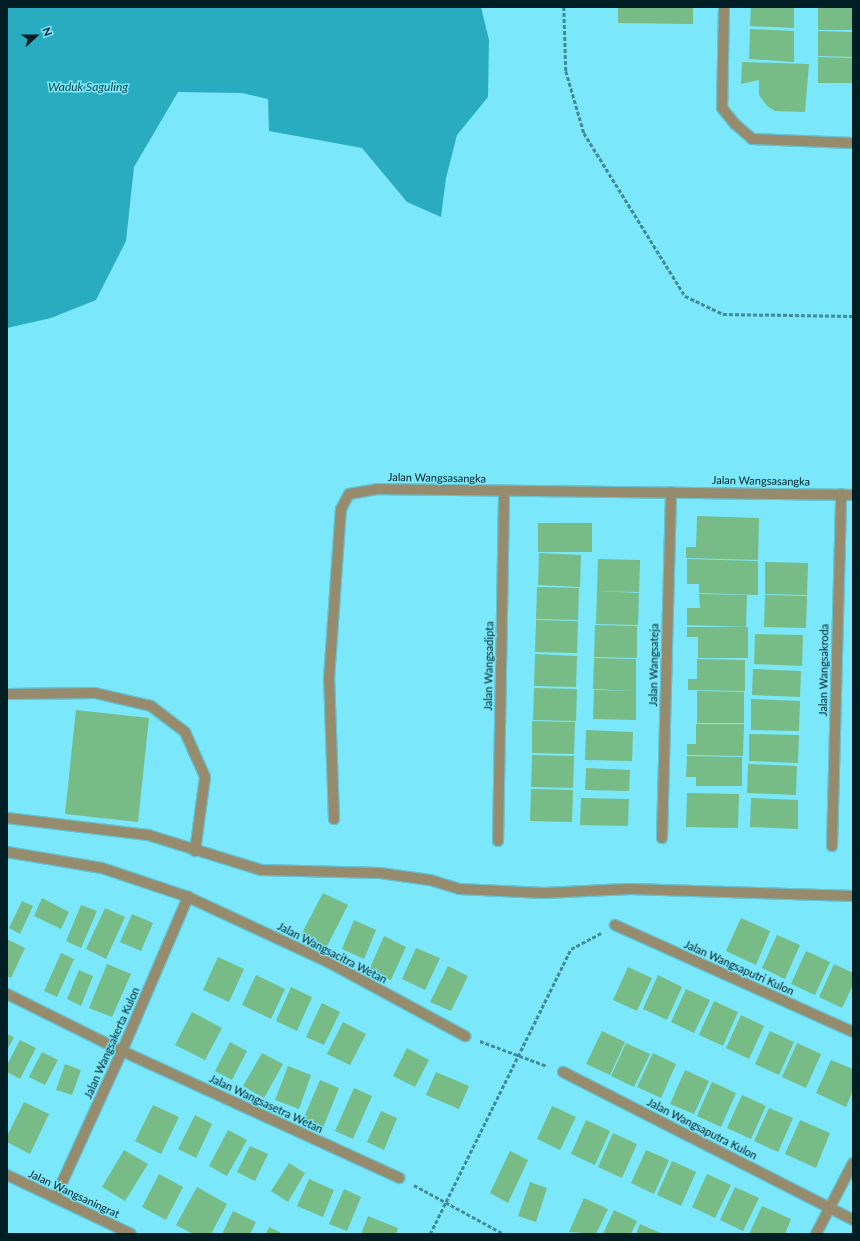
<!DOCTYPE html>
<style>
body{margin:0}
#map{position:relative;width:860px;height:1241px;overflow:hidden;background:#7ae7fa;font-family:Lato,sans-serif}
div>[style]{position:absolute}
.water>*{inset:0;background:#29acc0}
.building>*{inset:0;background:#77bc87}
.path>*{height:2.5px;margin-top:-1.25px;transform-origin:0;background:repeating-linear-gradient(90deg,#418a97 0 4px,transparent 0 6px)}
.roads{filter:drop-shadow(1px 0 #64c3d3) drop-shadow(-1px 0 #64c3d3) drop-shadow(0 1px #64c3d3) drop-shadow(0 -1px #64c3d3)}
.minor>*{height:10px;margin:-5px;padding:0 5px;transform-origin:5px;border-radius:5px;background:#968b6c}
span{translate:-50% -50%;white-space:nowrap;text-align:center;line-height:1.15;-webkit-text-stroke:3px #7ae7fa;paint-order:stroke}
.street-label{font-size:11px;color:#001e24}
.water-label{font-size:12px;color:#10464f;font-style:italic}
.frame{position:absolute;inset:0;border:8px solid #001e24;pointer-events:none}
.north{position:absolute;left:16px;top:16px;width:40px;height:40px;-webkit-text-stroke:3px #7ae7fa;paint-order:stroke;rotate:69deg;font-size:11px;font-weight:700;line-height:16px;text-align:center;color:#001e24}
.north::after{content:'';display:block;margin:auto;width:14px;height:18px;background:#001e24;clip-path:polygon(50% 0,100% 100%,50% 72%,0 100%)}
</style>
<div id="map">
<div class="water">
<i style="clip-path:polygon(7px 7px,481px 7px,489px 40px,488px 97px,457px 135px,446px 178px,441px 217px,407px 202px,362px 148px,269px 131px,268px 99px,242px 93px,178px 92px,134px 167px,126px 241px,96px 300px,51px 318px,7px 328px)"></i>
</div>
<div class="building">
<i style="clip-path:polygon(618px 7px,693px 7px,693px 24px,618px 23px)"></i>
<i style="clip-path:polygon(751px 7px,794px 7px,794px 28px,750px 26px)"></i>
<i style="clip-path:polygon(818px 7px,853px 7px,853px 30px,818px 30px)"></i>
<i style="clip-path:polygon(750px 29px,794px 31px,794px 62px,749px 59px)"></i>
<i style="clip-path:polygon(818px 31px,853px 32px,853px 57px,818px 56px)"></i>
<i style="clip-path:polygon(818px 57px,853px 58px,853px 83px,818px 83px)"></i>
<i style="clip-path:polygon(742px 62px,809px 64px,805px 112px,775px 111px,767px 106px,759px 95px,759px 80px,741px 84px)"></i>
<i style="clip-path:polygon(697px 516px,759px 518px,758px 560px,686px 558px,686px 547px,696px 547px)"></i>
<i style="clip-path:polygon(538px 523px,592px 523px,592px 552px,538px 552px)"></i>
<i style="clip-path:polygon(539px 553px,581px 555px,580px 587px,538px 585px)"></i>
<i style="clip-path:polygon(598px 559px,640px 560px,639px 592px,597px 591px)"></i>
<i style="clip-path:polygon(687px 559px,758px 561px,758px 595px,699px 593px,699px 584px,687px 584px)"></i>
<i style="clip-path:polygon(765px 562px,808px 563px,807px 595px,765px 594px)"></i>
<i style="clip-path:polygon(537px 587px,579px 588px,578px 620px,536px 619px)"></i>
<i style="clip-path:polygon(597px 591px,639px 593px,638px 625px,596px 624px)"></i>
<i style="clip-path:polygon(699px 594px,747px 595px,746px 627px,687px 625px,687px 608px,700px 608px)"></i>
<i style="clip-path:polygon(765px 595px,807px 596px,806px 628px,764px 627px)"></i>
<i style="clip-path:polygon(536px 620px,578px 621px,577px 653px,535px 652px)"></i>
<i style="clip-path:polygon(595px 625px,637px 626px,637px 658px,594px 657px)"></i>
<i style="clip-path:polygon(687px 627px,748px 627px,748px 658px,698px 658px,698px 637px,687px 637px)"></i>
<i style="clip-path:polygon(755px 634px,803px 635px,802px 666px,754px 664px)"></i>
<i style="clip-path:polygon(535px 654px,577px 656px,576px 687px,534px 686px)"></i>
<i style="clip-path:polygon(594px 658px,636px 659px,636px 720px,593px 719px,594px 690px,633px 691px,593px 689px)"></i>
<i style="clip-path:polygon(697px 659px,745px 660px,745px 691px,688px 690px,688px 679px,697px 679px)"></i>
<i style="clip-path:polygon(753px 669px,801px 671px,800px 697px,752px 695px)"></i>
<i style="clip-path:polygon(534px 688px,577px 689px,576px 721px,533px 720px)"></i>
<i style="clip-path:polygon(697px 691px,744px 692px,744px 723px,697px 723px)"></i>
<i style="clip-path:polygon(751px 699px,800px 701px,799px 731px,751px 730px)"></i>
<i style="clip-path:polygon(76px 710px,149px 718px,138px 822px,65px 814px)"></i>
<i style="clip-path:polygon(532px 721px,575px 722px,574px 754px,532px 753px)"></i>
<i style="clip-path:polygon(696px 724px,744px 724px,743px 756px,687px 755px,687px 744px,696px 744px)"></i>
<i style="clip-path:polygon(586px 730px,633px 732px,632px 761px,585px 760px)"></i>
<i style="clip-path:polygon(749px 734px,799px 735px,798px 763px,749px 761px)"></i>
<i style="clip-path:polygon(532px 755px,574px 756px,573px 788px,531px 787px)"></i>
<i style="clip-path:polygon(687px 756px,742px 757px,742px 786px,696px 786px,696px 777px,686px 777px)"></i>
<i style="clip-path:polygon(748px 764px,797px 766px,796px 795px,747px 793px)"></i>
<i style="clip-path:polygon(586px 768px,630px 770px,629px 791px,585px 790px)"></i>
<i style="clip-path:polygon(531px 789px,573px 790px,572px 822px,530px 821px)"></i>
<i style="clip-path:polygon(687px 793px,739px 794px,738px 828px,686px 827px)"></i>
<i style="clip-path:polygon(581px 798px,629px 799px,628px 826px,580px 825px)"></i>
<i style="clip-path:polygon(751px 798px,798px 800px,798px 829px,750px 827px)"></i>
<i style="clip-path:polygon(323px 893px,348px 905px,326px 948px,301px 935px)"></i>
<i style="clip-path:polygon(42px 898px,69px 912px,61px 929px,34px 916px)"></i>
<i style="clip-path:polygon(22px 901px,33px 906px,20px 934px,9px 928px)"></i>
<i style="clip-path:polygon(81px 905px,97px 911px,81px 948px,66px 941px)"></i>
<i style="clip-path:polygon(105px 908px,125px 917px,106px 959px,86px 949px)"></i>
<i style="clip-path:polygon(132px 914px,153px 923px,141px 951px,120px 942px)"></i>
<i style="clip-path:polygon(741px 918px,770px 931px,756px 965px,726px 951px)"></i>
<i style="clip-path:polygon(354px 920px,376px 930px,364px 959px,342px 949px)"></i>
<i style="clip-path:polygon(777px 935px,800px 945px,785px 979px,762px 968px)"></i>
<i style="clip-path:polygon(384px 936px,406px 947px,391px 980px,369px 970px)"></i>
<i style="clip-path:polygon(7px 939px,25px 948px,11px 978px,7px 976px)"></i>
<i style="clip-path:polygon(416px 948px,440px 958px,425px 990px,402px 979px)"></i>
<i style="clip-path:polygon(806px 951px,830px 962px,815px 995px,791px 984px)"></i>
<i style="clip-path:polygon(61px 953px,74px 959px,57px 997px,44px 991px)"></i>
<i style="clip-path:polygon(218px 957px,244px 969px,229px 1002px,203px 990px)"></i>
<i style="clip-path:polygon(107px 964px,131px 974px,112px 1017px,89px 1008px)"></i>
<i style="clip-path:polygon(834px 964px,853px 973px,853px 985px,842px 1008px,819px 997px)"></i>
<i style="clip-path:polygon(448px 966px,468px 976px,451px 1011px,430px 1002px)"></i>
<i style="clip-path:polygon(628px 967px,652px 978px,637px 1011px,613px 1000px)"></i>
<i style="clip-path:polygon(79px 970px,93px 976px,81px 1006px,67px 999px)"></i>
<i style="clip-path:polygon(256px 975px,285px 989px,271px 1019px,242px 1005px)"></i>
<i style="clip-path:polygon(658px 975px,682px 987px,667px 1020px,643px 1009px)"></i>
<i style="clip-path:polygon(291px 987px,312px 997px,297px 1031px,276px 1021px)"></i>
<i style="clip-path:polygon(686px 989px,710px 1000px,694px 1033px,671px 1022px)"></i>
<i style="clip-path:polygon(714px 1001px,738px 1012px,723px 1046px,699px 1035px)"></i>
<i style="clip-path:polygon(322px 1003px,340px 1012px,324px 1045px,306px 1037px)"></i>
<i style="clip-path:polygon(192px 1012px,222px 1028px,205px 1060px,175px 1045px)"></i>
<i style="clip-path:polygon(741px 1015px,764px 1026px,749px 1059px,726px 1048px)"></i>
<i style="clip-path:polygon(343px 1022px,366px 1034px,350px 1065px,327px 1054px)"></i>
<i style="clip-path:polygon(602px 1031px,625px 1042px,610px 1075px,586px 1064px)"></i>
<i style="clip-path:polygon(770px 1031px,794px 1042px,779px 1075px,755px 1064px)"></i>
<i style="clip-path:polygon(7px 1034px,14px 1037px,7px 1050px)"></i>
<i style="clip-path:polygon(20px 1040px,36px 1048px,20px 1079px,7px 1072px,7px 1065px)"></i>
<i style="clip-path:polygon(230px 1042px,247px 1051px,232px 1080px,215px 1071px)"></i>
<i style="clip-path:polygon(626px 1043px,650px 1054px,634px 1087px,611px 1076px)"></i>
<i style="clip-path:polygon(797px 1043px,821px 1054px,806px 1088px,782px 1077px)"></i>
<i style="clip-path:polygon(407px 1048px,429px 1060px,415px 1087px,393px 1076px)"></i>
<i style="clip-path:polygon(42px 1052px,58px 1060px,45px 1085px,29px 1077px)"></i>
<i style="clip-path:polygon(262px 1053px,283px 1064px,264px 1098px,243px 1086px)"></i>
<i style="clip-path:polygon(653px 1053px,676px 1064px,661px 1098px,637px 1087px)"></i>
<i style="clip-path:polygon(831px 1060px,853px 1069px,853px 1090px,846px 1107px,816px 1093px)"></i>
<i style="clip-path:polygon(65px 1064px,81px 1070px,72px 1095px,56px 1090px)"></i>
<i style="clip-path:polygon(288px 1066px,311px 1075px,299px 1109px,275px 1100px)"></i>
<i style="clip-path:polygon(685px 1070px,709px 1081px,694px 1114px,670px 1104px)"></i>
<i style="clip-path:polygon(436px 1072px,469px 1086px,459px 1109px,426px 1095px)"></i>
<i style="clip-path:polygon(320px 1080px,339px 1088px,322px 1130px,302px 1122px)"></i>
<i style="clip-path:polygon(712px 1082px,736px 1093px,721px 1127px,697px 1116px)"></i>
<i style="clip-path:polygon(354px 1088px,372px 1096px,353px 1139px,335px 1131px)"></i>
<i style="clip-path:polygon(742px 1095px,766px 1106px,751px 1139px,727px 1128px)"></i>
<i style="clip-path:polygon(24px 1102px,49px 1114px,30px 1154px,7px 1142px,7px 1136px)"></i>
<i style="clip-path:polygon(153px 1105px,179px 1117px,161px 1154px,135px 1141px)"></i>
<i style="clip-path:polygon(552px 1106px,576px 1117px,560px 1150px,537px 1139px)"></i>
<i style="clip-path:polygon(769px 1108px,793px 1118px,778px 1152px,754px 1141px)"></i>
<i style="clip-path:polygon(381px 1111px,397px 1118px,384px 1150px,367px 1142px)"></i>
<i style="clip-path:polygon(195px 1115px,212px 1124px,196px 1158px,178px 1149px)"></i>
<i style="clip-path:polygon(586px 1120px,610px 1131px,595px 1165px,571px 1154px)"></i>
<i style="clip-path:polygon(800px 1120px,830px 1133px,816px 1168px,785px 1154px)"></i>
<i style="clip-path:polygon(228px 1130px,247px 1140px,227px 1176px,209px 1166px)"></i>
<i style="clip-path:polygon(613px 1133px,637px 1144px,622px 1178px,598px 1167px)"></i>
<i style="clip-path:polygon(250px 1146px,268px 1154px,255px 1181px,237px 1172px)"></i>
<i style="clip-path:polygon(124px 1150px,148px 1164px,125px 1201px,102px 1187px)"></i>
<i style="clip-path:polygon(646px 1150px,669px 1160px,654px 1194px,631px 1183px)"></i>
<i style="clip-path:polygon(510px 1151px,528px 1160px,508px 1203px,490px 1193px)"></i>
<i style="clip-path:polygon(672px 1161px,696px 1172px,681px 1206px,657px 1195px)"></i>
<i style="clip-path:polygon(289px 1163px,305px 1173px,288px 1202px,271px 1191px)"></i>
<i style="clip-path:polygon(159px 1174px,183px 1187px,166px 1220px,142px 1207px)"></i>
<i style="clip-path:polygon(707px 1174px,731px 1185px,715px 1218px,692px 1207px)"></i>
<i style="clip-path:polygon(309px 1179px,334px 1190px,323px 1217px,297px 1206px)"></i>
<i style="clip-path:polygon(530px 1182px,547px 1188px,536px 1222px,518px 1216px)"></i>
<i style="clip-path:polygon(197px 1187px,227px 1204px,211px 1234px,193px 1234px,176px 1225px)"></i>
<i style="clip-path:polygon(735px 1187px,759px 1198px,743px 1231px,720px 1220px)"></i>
<i style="clip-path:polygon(344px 1189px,361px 1197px,347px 1231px,329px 1224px)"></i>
<i style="clip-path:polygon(584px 1198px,608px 1209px,596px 1234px,569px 1232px)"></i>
<i style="clip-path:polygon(762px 1206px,791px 1219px,785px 1234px,749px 1234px)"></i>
<i style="clip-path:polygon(614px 1210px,637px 1221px,631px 1234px,603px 1234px)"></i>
<i style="clip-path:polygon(233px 1211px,256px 1222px,250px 1234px,222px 1234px)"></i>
<i style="clip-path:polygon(368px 1216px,398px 1228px,396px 1234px,361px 1234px)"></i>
<i style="clip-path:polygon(640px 1224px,663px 1234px,636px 1234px)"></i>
<i style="clip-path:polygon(269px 1227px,283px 1234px,266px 1234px)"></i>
</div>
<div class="path">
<i style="left:564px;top:7px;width:64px;rotate:88.2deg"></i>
<i style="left:566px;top:71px;width:65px;rotate:73.8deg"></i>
<i style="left:584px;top:133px;width:192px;rotate:58.2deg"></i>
<i style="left:685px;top:296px;width:42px;rotate:25.3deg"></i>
<i style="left:723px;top:314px;width:130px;rotate:0.9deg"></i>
<i style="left:480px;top:1041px;width:72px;rotate:20.5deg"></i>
<i style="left:414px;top:1185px;width:102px;rotate:28.6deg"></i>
<i style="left:430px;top:1234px;width:318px;rotate:-63.7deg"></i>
<i style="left:571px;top:949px;width:34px;rotate:-28deg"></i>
</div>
<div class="roads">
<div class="minor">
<i style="left:724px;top:7px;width:101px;rotate:91.1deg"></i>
<i style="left:722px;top:108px;width:21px;rotate:51deg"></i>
<i style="left:735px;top:124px;width:23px;rotate:41deg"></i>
<i style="left:752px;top:139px;width:101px;rotate:2.3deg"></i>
<i style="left:7px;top:694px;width:88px;rotate:-0.7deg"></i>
<i style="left:95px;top:693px;width:57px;rotate:13.1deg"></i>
<i style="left:151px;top:706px;width:43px;rotate:37.4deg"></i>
<i style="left:185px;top:732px;width:49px;rotate:66deg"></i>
<i style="left:205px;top:777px;width:75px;rotate:97.7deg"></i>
<i style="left:7px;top:818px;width:142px;rotate:6.9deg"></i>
<i style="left:148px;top:835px;width:118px;rotate:17.2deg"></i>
<i style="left:261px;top:870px;width:119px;rotate:1.4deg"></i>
<i style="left:380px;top:873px;width:50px;rotate:8deg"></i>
<i style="left:430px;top:880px;width:30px;rotate:17deg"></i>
<i style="left:459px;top:889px;width:85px;rotate:2.7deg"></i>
<i style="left:544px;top:893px;width:86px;rotate:-2.7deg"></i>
<i style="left:630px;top:889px;width:223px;rotate:1.8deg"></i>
<i style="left:334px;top:819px;width:140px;rotate:-92deg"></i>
<i style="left:329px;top:679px;width:170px;rotate:-86deg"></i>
<i style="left:341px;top:509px;width:17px;rotate:-62deg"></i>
<i style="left:349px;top:494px;width:27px;rotate:-10deg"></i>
<i style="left:376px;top:489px;width:477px;rotate:0.7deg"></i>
<i style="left:662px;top:838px;width:346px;rotate:-88.5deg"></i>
<i style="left:498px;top:841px;width:350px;rotate:-89deg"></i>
<i style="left:832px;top:846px;width:352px;rotate:-88.5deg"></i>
<i style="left:7px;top:852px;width:96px;rotate:9.6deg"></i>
<i style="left:102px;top:868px;width:91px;rotate:18.6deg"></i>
<i style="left:188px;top:897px;width:154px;rotate:24.9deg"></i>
<i style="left:328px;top:962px;width:156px;rotate:28.4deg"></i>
<i style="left:615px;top:925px;width:261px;rotate:24.2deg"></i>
<i style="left:7px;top:994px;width:128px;rotate:26.4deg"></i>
<i style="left:122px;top:1051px;width:305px;rotate:24.6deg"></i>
<i style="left:563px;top:1072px;width:326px;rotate:27deg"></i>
<i style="left:7px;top:1175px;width:137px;rotate:25.4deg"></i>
<i style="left:55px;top:1198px;width:162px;rotate:-65.5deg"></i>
<i style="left:122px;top:1051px;width:168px;rotate:-66.8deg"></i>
<i style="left:816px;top:1234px;width:80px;rotate:-62.5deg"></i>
</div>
</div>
<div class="street-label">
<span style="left:437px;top:478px;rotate:1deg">Jalan Wangsasangka</span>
<span style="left:761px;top:481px;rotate:1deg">Jalan Wangsasangka</span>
<span style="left:654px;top:665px;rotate:-89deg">Jalan Wangsateja</span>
<span style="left:489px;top:666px;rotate:-89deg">Jalan Wangsadipta</span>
<span style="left:824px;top:670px;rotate:-89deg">Jalan Wangsakroda</span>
<span style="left:332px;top:953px;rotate:27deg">Jalan Wangsacitra Wetan</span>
<span style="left:739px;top:968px;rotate:24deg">Jalan Wangsaputri Kulon</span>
<span style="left:112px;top:1043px;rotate:-66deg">Jalan Wangsakerta Kulon</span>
<span style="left:266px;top:1104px;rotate:25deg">Jalan Wangsasetra Wetan</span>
<span style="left:702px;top:1129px;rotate:27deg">Jalan Wangsaputra Kulon</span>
<span style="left:74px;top:1194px;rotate:25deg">Jalan Wangsaningrat</span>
</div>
<div class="water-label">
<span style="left:88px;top:87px">Waduk Saguling</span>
</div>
<div class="frame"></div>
<div class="north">N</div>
</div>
